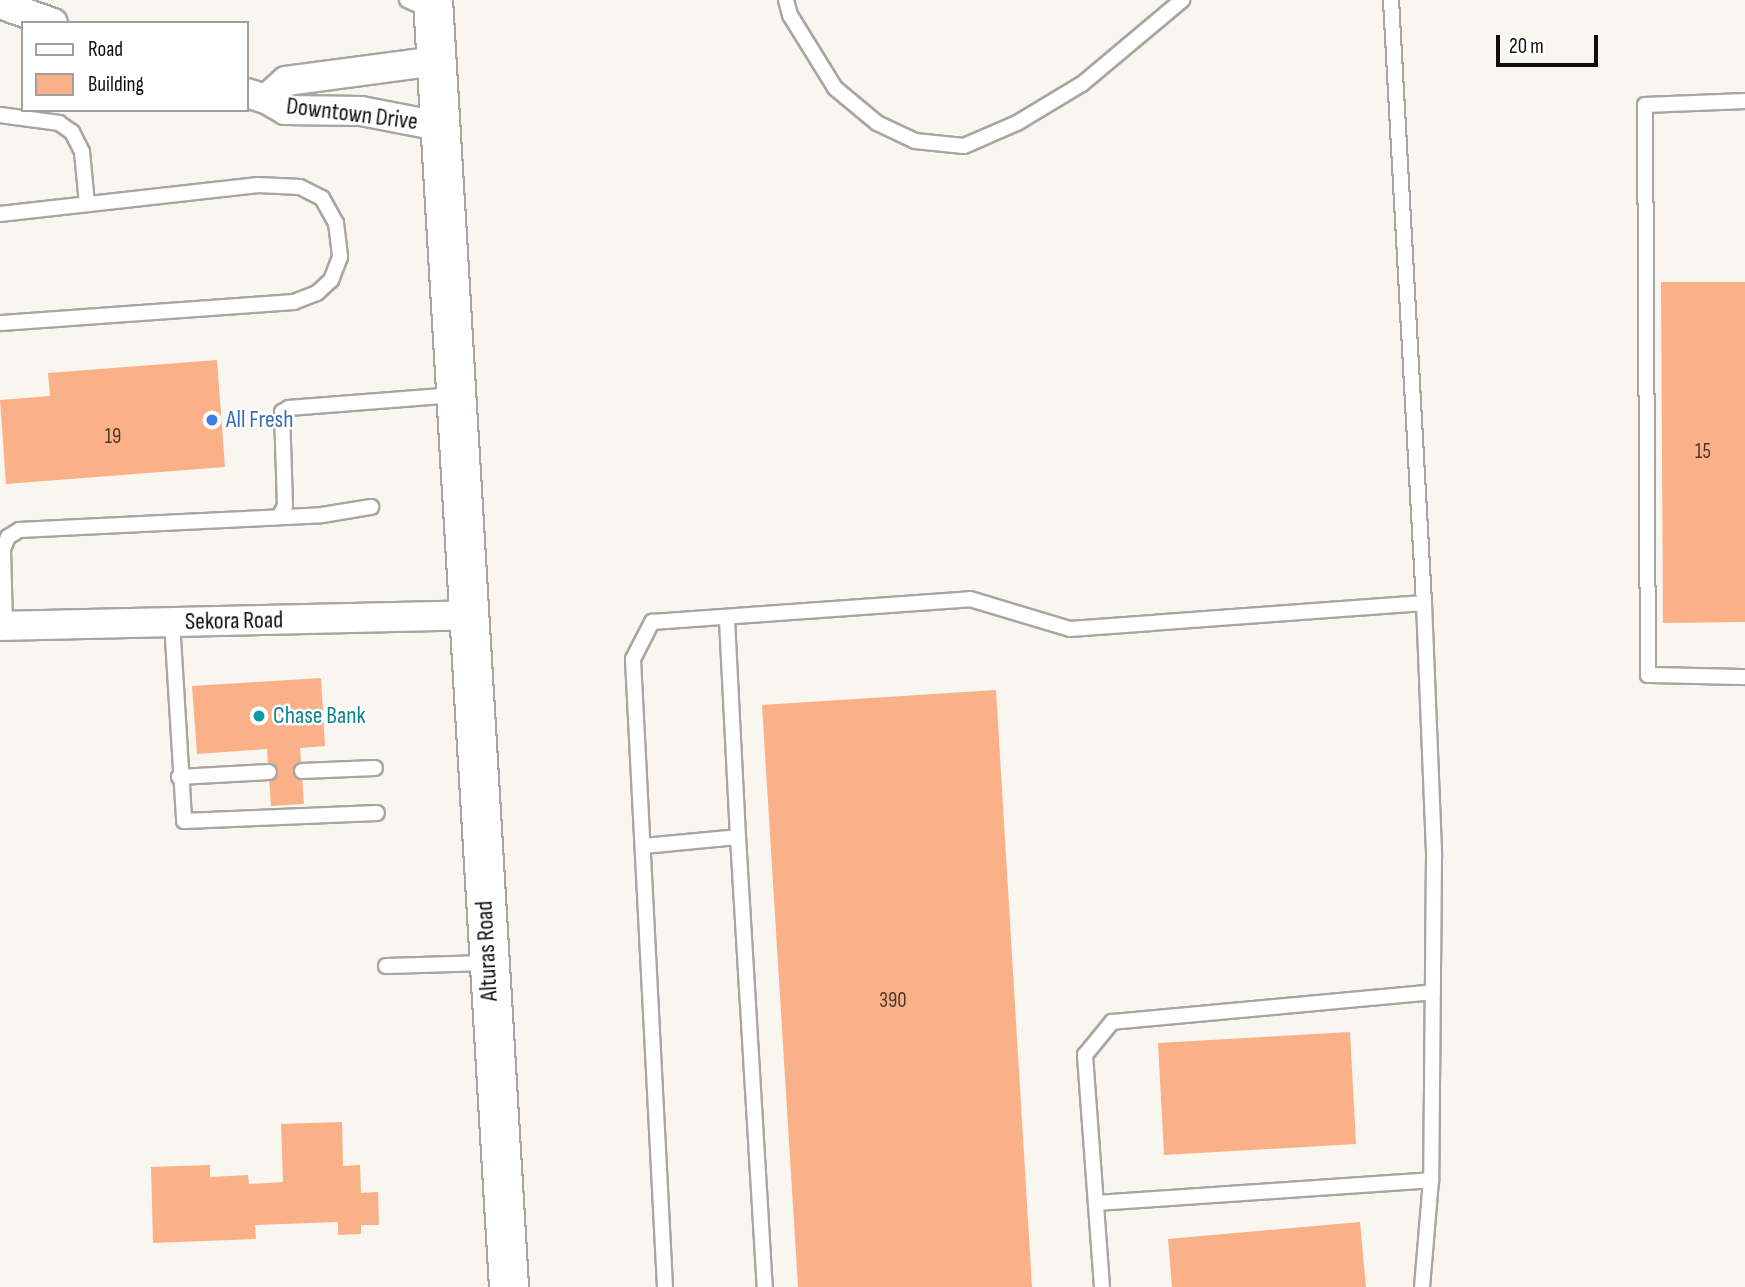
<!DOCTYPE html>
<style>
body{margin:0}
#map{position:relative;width:1745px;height:1287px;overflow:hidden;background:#f9f5ef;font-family:"Sofia Sans Condensed",sans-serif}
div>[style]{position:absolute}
.building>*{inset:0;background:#fab188}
.roads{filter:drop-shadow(2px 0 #a9a6a1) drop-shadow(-2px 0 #a9a6a1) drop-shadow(0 2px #a9a6a1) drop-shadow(0 -2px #a9a6a1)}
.lane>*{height:14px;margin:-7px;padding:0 7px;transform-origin:7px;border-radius:7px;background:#fff}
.street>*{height:28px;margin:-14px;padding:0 14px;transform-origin:14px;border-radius:14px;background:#fff}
.primary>*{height:38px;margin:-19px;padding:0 19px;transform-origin:19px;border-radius:19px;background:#fff}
.dots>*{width:19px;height:19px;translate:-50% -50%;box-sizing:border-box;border:4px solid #fff;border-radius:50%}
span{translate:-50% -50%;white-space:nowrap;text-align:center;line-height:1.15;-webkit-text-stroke:5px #fff;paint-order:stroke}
.number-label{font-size:21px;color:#4a372b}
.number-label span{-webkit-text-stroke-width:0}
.street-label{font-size:24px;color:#0f0e0c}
.shop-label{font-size:24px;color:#366cbe}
.left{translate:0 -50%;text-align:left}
.culture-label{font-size:24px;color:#0d838f}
.legend{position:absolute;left:21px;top:21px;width:228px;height:91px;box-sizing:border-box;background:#fff;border:2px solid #9f9f9e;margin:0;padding:9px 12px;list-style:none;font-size:21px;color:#0f0e0c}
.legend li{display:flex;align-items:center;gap:14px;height:35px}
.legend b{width:35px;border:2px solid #9f9f9e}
.scale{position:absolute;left:1496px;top:35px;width:102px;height:32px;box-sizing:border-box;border:4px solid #0f0e0c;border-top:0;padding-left:9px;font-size:21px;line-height:24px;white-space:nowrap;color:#0f0e0c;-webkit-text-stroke:5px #fff;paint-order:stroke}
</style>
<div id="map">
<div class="building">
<i style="clip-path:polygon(1661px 282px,1745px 282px,1745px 622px,1663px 623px)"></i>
<i style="clip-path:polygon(217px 360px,225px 467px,6px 484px,0 400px,50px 396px,48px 373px)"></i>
<i style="clip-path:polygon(321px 678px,325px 746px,300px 748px,304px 804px,271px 806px,267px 749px,197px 754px,192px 686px)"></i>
<i style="clip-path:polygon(996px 690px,1032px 1287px,798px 1287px,762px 705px)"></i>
<i style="clip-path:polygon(1350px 1032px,1356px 1144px,1164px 1155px,1158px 1043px)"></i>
<i style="clip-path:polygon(342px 1122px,343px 1166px,360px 1165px,361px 1193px,378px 1192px,379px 1225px,361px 1225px,361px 1234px,338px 1235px,338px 1222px,255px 1225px,256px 1239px,153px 1243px,151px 1167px,210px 1165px,210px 1177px,248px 1175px,249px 1184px,283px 1182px,281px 1124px)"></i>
<i style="clip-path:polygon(1360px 1222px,1366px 1287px,1172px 1287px,1168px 1239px)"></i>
</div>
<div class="roads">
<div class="lane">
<i style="left:407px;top:0;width:27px;rotate:24deg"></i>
<i style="left:786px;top:0;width:16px;rotate:75deg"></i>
<i style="left:790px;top:15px;width:86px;rotate:58.3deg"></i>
<i style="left:835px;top:88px;width:55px;rotate:39.8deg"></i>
<i style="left:877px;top:123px;width:42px;rotate:25.3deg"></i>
<i style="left:915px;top:141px;width:49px;rotate:5.8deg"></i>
<i style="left:964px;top:146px;width:58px;rotate:-23.5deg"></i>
<i style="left:1017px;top:123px;width:76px;rotate:-31deg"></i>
<i style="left:1082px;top:84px;width:131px;rotate:-40deg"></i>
<i style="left:1391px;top:0;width:604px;rotate:86.87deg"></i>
<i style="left:1424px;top:603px;width:254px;rotate:87.7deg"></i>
<i style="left:1434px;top:857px;width:323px;rotate:90.5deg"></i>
<i style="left:1431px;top:1180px;width:107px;rotate:94.8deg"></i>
<i style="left:1745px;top:101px;width:100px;rotate:177.7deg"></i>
<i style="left:1645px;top:105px;width:570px;rotate:89.7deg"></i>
<i style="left:1648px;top:675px;width:97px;rotate:1.2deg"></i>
<i style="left:0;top:115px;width:60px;rotate:7.7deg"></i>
<i style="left:59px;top:123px;width:16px;rotate:35deg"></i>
<i style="left:72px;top:132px;width:22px;rotate:63deg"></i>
<i style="left:82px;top:152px;width:52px;rotate:84.5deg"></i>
<i style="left:0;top:214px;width:260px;rotate:-6.4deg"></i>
<i style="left:258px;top:185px;width:42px;rotate:2.7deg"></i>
<i style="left:300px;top:187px;width:25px;rotate:27deg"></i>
<i style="left:322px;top:198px;width:29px;rotate:61deg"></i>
<i style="left:336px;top:223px;width:34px;rotate:83deg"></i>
<i style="left:340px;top:257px;width:25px;rotate:111deg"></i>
<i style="left:331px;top:280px;width:19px;rotate:137deg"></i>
<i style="left:317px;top:293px;width:25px;rotate:159deg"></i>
<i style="left:294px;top:302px;width:295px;rotate:175.9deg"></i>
<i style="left:280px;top:515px;width:10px;rotate:-61deg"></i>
<i style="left:285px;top:506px;width:94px;rotate:-91.8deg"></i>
<i style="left:282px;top:412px;width:8px;rotate:-30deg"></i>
<i style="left:289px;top:408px;width:166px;rotate:-4.5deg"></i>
<i style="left:172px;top:622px;width:199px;rotate:86.5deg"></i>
<i style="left:184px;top:821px;width:193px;rotate:-2.4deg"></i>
<i style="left:5px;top:626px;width:77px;rotate:-91.5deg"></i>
<i style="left:3px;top:549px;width:13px;rotate:-67deg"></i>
<i style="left:8px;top:537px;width:13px;rotate:-32deg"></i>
<i style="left:19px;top:530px;width:303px;rotate:-2.8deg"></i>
<i style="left:322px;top:515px;width:50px;rotate:-9.3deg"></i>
<i style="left:302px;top:771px;width:73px;rotate:-2.4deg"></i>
<i style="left:179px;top:777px;width:90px;rotate:-3.2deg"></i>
<i style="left:738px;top:837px;width:451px;rotate:86.6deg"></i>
<i style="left:643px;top:846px;width:95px;rotate:-5.4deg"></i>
<i style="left:738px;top:837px;width:220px;rotate:-92.9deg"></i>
<i style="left:386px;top:966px;width:101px;rotate:-1.7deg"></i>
<i style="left:1096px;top:1203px;width:336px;rotate:-3.9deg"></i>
<i style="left:665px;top:1287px;width:629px;rotate:-92.92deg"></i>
<i style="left:633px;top:659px;width:42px;rotate:-62.8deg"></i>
<i style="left:652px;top:622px;width:319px;rotate:-4.1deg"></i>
<i style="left:970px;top:599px;width:104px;rotate:16.7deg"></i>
<i style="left:1070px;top:629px;width:355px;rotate:-4.2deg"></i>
<i style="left:1102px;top:1287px;width:233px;rotate:-94.2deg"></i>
<i style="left:1085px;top:1055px;width:43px;rotate:-50.7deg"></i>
<i style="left:1112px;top:1022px;width:322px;rotate:-5.3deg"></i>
</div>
<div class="street">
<i style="left:0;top:4px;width:56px;rotate:19.7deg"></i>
<i style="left:247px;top:93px;width:20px;rotate:18deg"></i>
<i style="left:266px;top:99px;width:22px;rotate:30deg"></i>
<i style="left:285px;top:110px;width:76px;rotate:0.8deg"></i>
<i style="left:361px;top:111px;width:79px;rotate:10.9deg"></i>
<i style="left:266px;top:99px;width:27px;rotate:-42deg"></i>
<i style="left:286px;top:81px;width:151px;rotate:-7.6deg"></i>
<i style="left:0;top:626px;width:469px;rotate:-1.3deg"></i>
</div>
<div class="primary">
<i style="left:433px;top:0;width:1289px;rotate:86.62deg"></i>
</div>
</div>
<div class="dots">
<i style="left:212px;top:420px;background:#3f7fe0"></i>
<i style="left:259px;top:716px;background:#0f9aa8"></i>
</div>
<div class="number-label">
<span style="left:113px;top:437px">19</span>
<span style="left:1703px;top:452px">15</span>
<span style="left:893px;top:1001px">390</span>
</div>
<div class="street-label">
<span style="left:352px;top:114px;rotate:7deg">Downtown Drive</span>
<span style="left:234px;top:621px;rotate:-1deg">Sekora Road</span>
<span style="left:487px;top:951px;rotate:-93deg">Alturas Road</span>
</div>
<div class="shop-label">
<span class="left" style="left:226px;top:420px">All Fresh</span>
</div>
<div class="culture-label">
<span class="left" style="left:273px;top:716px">Chase Bank</span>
</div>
<ul class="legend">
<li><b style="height:9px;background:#fff"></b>Road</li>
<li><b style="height:19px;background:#fab188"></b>Building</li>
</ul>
<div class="scale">20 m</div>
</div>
